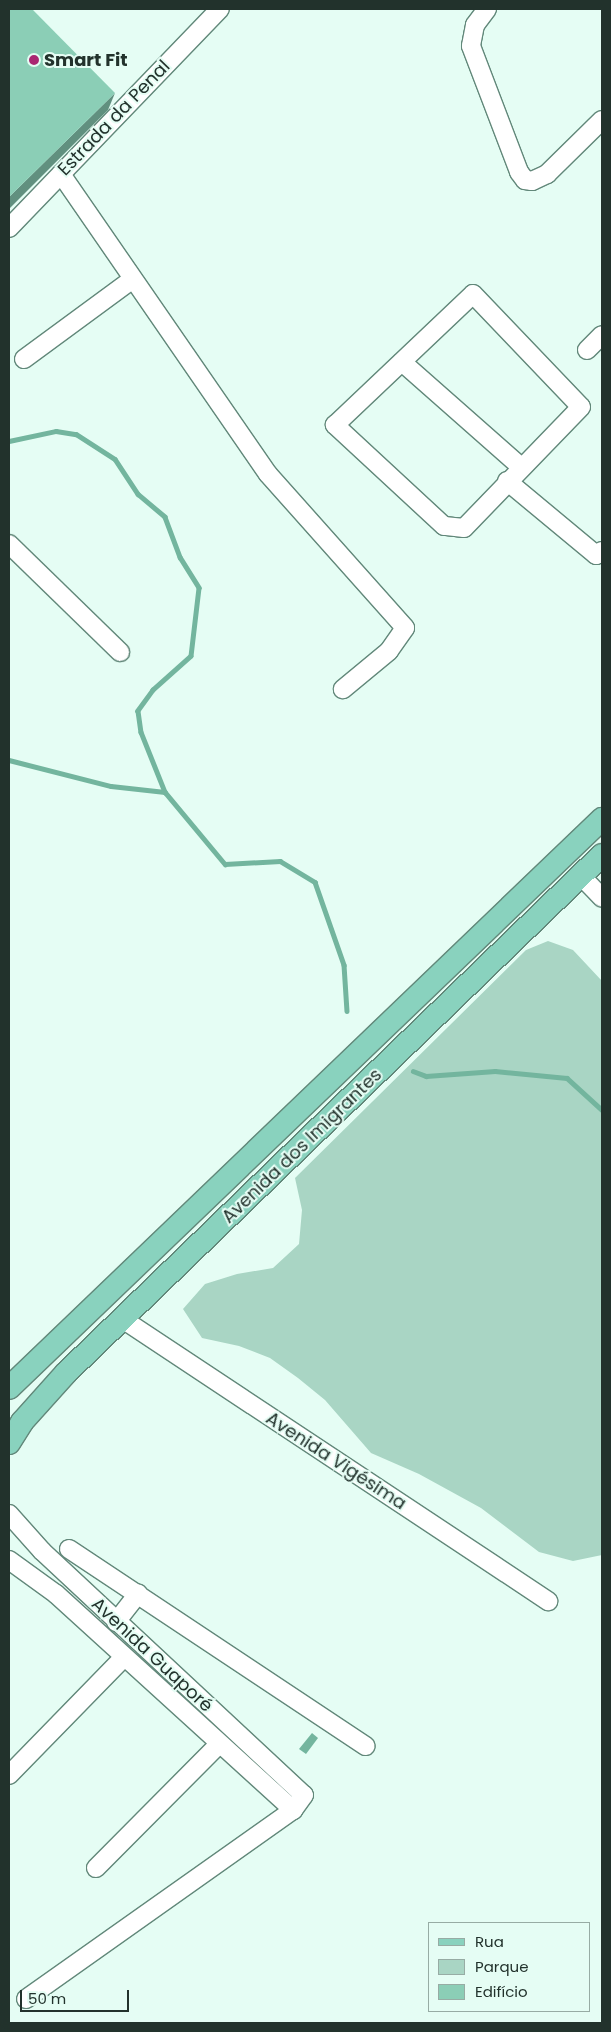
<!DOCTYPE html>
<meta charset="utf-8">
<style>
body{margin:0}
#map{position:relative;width:611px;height:2032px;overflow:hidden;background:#e5fdf4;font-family:Poppins,sans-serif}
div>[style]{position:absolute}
.green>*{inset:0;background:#a9d5c4}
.water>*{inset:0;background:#73b59e}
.stream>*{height:4.5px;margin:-2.25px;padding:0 2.25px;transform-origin:2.25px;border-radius:2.25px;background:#73b59e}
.roads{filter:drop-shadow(1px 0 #62887a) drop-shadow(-1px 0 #62887a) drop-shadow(0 1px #62887a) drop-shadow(0 -1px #62887a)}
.minor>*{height:18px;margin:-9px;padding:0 9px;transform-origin:9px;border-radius:9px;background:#fff}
.major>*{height:22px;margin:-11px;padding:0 11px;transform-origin:11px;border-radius:11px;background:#89d2be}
.shaded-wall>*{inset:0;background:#61907f}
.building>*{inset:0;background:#8bceb6}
.dots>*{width:14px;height:14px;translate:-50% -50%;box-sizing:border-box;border:2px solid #e5fdf4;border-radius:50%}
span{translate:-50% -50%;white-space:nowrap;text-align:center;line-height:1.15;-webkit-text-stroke:4px #e5fdf4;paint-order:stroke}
.poi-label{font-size:18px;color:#22322c;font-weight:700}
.left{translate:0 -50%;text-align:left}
.street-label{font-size:18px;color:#22322c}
.frame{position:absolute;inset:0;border:10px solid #22322c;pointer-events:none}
.legend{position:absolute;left:428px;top:1922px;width:162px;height:90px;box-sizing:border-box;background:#e5fdf4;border:1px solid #97aca4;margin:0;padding:6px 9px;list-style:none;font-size:15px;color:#22322c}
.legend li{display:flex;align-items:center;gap:10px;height:25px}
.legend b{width:25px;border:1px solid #97aca4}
.scale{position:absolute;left:20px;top:1990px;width:109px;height:22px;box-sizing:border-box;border:2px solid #22322c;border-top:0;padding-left:6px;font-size:15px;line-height:18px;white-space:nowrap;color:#22322c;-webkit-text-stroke:4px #e5fdf4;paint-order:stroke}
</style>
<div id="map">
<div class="green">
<i style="clip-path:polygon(548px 941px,573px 950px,602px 981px,602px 1555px,573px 1561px,539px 1552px,481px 1508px,419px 1474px,371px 1453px,325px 1400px,298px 1378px,270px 1358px,239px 1346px,202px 1338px,183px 1309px,205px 1284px,237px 1274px,273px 1268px,299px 1244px,302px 1210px,295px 1178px,526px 950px)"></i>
</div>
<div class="water">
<i style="clip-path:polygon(312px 1733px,318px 1738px,306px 1754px,299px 1749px)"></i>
</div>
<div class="stream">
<i style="left:9px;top:441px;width:48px;rotate:-12deg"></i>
<i style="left:56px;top:431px;width:20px;rotate:9deg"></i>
<i style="left:76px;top:434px;width:46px;rotate:32.7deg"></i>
<i style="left:115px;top:459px;width:42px;rotate:56.7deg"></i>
<i style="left:138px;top:494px;width:35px;rotate:40deg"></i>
<i style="left:165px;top:517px;width:43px;rotate:69.4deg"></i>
<i style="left:180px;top:557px;width:36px;rotate:58deg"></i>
<i style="left:199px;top:588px;width:68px;rotate:96.7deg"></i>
<i style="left:191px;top:656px;width:51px;rotate:138.2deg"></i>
<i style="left:153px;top:690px;width:26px;rotate:126deg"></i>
<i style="left:138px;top:711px;width:21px;rotate:82deg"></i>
<i style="left:141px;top:732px;width:65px;rotate:68.2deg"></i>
<i style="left:165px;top:792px;width:94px;rotate:50.2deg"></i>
<i style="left:225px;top:864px;width:55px;rotate:-3.1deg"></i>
<i style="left:280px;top:861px;width:41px;rotate:31deg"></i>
<i style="left:315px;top:882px;width:88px;rotate:70.7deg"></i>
<i style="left:344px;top:965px;width:46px;rotate:86.3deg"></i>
<i style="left:9px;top:760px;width:105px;rotate:14.3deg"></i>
<i style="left:111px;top:786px;width:54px;rotate:6.3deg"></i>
<i style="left:413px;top:1071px;width:14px;rotate:21deg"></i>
<i style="left:426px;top:1076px;width:69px;rotate:-4.1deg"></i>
<i style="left:495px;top:1071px;width:72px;rotate:5.6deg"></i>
<i style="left:567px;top:1078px;width:47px;rotate:42.4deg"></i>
</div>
<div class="roads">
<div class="minor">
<i style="left:487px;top:9px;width:20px;rotate:127deg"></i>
<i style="left:475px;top:25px;width:21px;rotate:101deg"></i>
<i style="left:471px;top:46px;width:135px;rotate:69.1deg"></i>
<i style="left:519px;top:172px;width:10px;rotate:53deg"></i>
<i style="left:525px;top:180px;width:7px;rotate:8deg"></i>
<i style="left:532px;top:181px;width:17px;rotate:-25deg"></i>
<i style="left:547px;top:174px;width:77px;rotate:-44.5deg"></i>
<i style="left:61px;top:174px;width:364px;rotate:55.4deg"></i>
<i style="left:268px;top:474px;width:206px;rotate:48.3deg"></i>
<i style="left:405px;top:628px;width:28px;rotate:125deg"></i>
<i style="left:389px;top:651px;width:60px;rotate:140.4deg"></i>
<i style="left:9px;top:228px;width:304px;rotate:-46.1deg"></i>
<i style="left:473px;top:294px;width:156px;rotate:46.3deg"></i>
<i style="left:581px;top:407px;width:168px;rotate:134deg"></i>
<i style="left:464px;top:528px;width:20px;rotate:-174deg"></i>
<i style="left:444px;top:526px;width:149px;rotate:-137.2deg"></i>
<i style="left:335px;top:425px;width:190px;rotate:-43.5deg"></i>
<i style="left:587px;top:350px;width:21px;rotate:-45deg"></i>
<i style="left:24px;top:359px;width:135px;rotate:-36.3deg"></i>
<i style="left:402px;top:362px;width:159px;rotate:41.4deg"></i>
<i style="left:507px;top:481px;width:116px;rotate:39.7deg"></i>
<i style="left:596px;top:555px;width:7px;rotate:-34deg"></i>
<i style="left:9px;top:544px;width:155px;rotate:44.2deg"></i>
<i style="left:581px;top:876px;width:30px;rotate:46deg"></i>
<i style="left:124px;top:1320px;width:509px;rotate:33.53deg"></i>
<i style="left:9px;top:1514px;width:50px;rotate:48.3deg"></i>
<i style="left:42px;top:1551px;width:358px;rotate:43deg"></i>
<i style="left:304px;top:1795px;width:19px;rotate:126deg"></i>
<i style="left:293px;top:1810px;width:327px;rotate:144.7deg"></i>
<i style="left:69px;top:1549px;width:356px;rotate:33.6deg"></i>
<i style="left:9px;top:1560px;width:58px;rotate:35.9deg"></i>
<i style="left:56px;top:1594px;width:321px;rotate:42.3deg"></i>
<i style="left:116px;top:1622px;width:36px;rotate:-52deg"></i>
<i style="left:9px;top:1775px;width:165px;rotate:-45.7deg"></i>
<i style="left:96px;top:1868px;width:175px;rotate:-45.2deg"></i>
</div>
<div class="major">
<i style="left:9px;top:1388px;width:822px;rotate:-43.82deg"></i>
<i style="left:9px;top:1443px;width:25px;rotate:-58deg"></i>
<i style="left:22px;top:1422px;width:66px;rotate:-48.1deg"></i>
<i style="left:66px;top:1373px;width:745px;rotate:-44.02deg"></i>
</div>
</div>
<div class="shaded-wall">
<i style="clip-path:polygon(115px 93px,108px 110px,9px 209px,9px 197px)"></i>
</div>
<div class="building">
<i style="clip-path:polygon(9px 9px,32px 9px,115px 93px,9px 197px)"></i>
</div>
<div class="dots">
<i style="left:34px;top:60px;background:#aa2772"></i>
</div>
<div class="poi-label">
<span class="left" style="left:44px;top:60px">Smart Fit</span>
</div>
<div class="street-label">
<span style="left:114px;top:118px;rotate:-46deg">Estrada da Penal</span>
<span style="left:302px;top:1146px;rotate:-44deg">Avenida dos Imigrantes</span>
<span style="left:336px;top:1461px;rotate:33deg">Avenida Vigésima</span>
<span style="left:152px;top:1655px;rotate:43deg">Avenida Guaporé</span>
</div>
<div class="frame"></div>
<ul class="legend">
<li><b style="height:6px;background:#89d2be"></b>Rua</li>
<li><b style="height:14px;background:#a9d5c4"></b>Parque</li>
<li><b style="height:14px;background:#8bceb6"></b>Edifício</li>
</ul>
<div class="scale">50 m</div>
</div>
